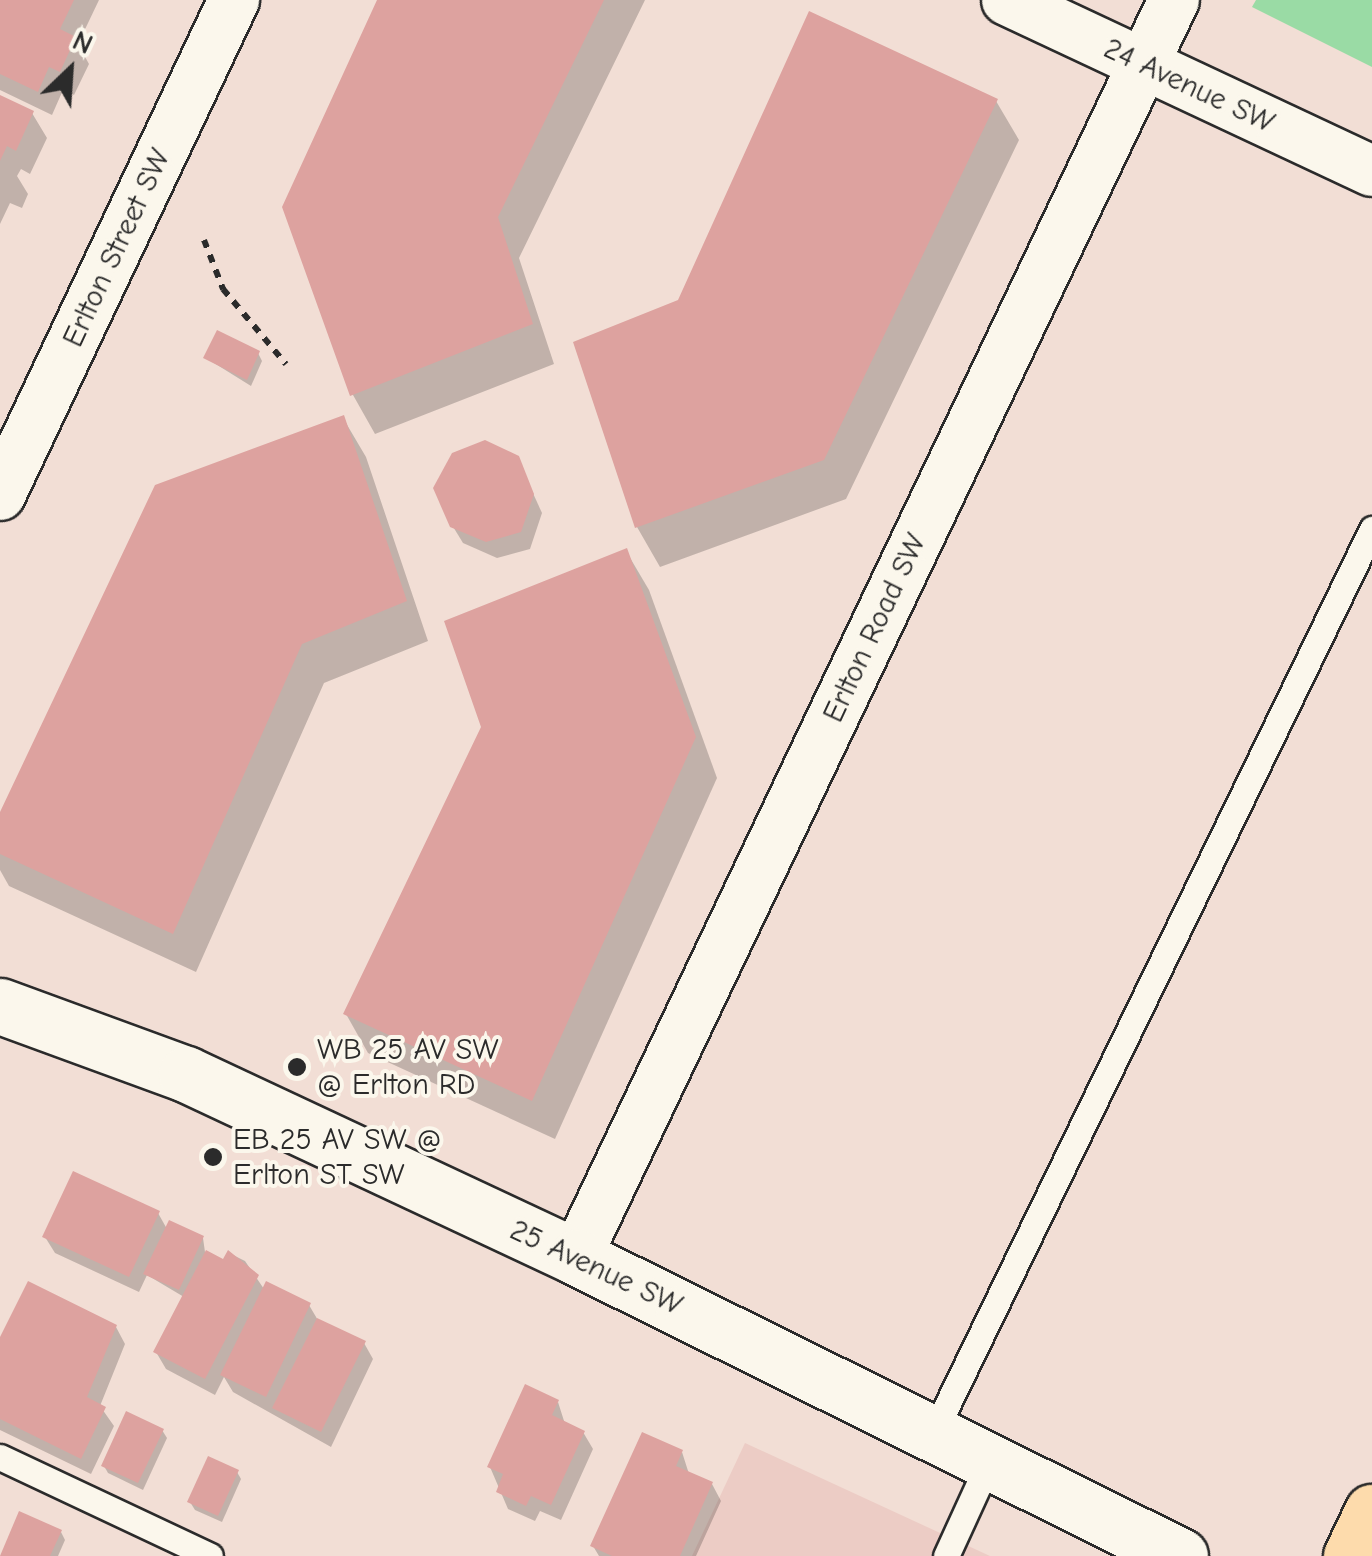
<!DOCTYPE html>
<style>
body{margin:0}
#map{position:relative;width:1372px;height:1556px;overflow:hidden;background:#f2ded5;font-family:"Comic Neue",sans-serif}
div>[style]{position:absolute}
.built>*{inset:0;background:#ecccc5}
.green>*{inset:0;background:#9adba5}
.shadow>*{inset:0;background:#0003}
.building>*{inset:0;background:#dda29f}
.path>*{height:6px;margin-top:-3px;transform-origin:0;background:repeating-linear-gradient(90deg,#2b2b2b 0 8px,transparent 0 16px)}
.roads{filter:drop-shadow(2px 0 #2b2b2b) drop-shadow(-2px 0 #2b2b2b) drop-shadow(0 2px #2b2b2b) drop-shadow(0 -2px #2b2b2b)}
.lane>*{height:25px;margin:-12.5px;padding:0 12.5px;transform-origin:12.5px;border-radius:12.5px;background:#fbf7ec}
.street>*{height:50px;margin:-25px;padding:0 25px;transform-origin:25px;border-radius:25px;background:#fbf7ec}
.secondary>*{height:55px;margin:-27.5px;padding:0 27.5px;transform-origin:27.5px;border-radius:27.5px;background:#fbf7ec}
.primary>*{height:55px;margin:-27.5px;padding:0 27.5px;transform-origin:27.5px;border-radius:27.5px;background:#fddbac}
.dots>*{width:28px;height:28px;translate:-50% -50%;box-sizing:border-box;border:5px solid #fbf7ec;border-radius:50%}
span{translate:-50% -50%;white-space:nowrap;text-align:center;line-height:1.15;-webkit-text-stroke:8px #fbf7ec;paint-order:stroke}
.street-label{font-size:30px;color:#2b2b2b}
.poi-label{font-size:30px;color:#2b2b2b}
.left{translate:0 -50%;text-align:left}
.north{position:absolute;left:20px;top:20px;width:100px;height:100px;-webkit-text-stroke:8px #fbf7ec;paint-order:stroke;rotate:25deg;font-size:28px;font-weight:700;line-height:40px;text-align:center;color:#2b2b2b}
.north::after{content:'';display:block;margin:auto;width:35px;height:45px;background:#2b2b2b;clip-path:polygon(50% 0,100% 100%,50% 72%,0 100%)}
</style>
<div id="map">
<div class="built">
<i style="clip-path:polygon(745px 1443px,990px 1556px,692px 1556px)"></i>
</div>
<div class="green">
<i style="clip-path:polygon(1256px 0,1372px 0,1372px 67px,1252px 7px)"></i>
</div>
<div class="shadow">
<i style="clip-path:polygon(0 0,99px 0,78px 44px,89px 64px,74px 95px,63px 90px,52px 115px,0 90px)"></i>
<i style="clip-path:polygon(380px 0,645px 0,519px 258px,554px 364px,375px 434px,353px 395px)"></i>
<i style="clip-path:polygon(0 98px,32px 113px,47px 138px,30px 174px,21px 169px,17px 176px,28px 194px,22px 208px,10px 203px,0 224px)"></i>
<i style="clip-path:polygon(996px 101px,1019px 140px,846px 499px,660px 567px,637px 527px,576px 343px,680px 302px)"></i>
<i style="clip-path:polygon(258px 353px,262px 361px,251px 386px,206px 358px)"></i>
<i style="clip-path:polygon(343px 418px,366px 457px,428px 641px,324px 683px,196px 972px,9px 886px,0 870px,0 818px)"></i>
<i style="clip-path:polygon(517px 458px,542px 513px,530px 549px,497px 558px,463px 543px,452px 525px)"></i>
<i style="clip-path:polygon(626px 551px,649px 590px,717px 778px,555px 1139px,368px 1053px,346px 1014px)"></i>
<i style="clip-path:polygon(158px 1213px,167px 1229px,203px 1238px,205px 1252px,224px 1262px,229px 1253px,245px 1261px,264px 1289px,309px 1305px,319px 1322px,364px 1343px,373px 1359px,331px 1447px,233px 1392px,224px 1377px,215px 1395px,166px 1369px,156px 1352px,184px 1297px,147px 1275px,139px 1292px,55px 1253px,45px 1237px)"></i>
<i style="clip-path:polygon(116px 1327px,125px 1344px,100px 1406px,114px 1426px,91px 1474px,0 1430px,0 1343px)"></i>
<i style="clip-path:polygon(558px 1402px,565px 1424px,583px 1432px,593px 1449px,561px 1520px,540px 1511px,535px 1521px,508px 1509px,490px 1467px)"></i>
<i style="clip-path:polygon(162px 1430px,167px 1438px,143px 1490px,108px 1473px,104px 1466px)"></i>
<i style="clip-path:polygon(682px 1452px,689px 1474px,712px 1484px,721px 1501px,696px 1556px,599px 1556px,593px 1546px)"></i>
<i style="clip-path:polygon(237px 1472px,241px 1479px,222px 1522px,195px 1510px,190px 1502px)"></i>
<i style="clip-path:polygon(61px 1532px,65px 1540px,58px 1556px,2px 1556px)"></i>
</div>
<div class="building">
<i style="clip-path:polygon(0 0,74px 0,60px 29px,76px 37px,60px 72px,49px 67px,38px 92px,0 74px)"></i>
<i style="clip-path:polygon(377px 0,604px 0,498px 217px,533px 324px,350px 396px,282px 207px)"></i>
<i style="clip-path:polygon(809px 11px,998px 99px,824px 460px,635px 528px,573px 342px,678px 300px)"></i>
<i style="clip-path:polygon(0 95px,34px 111px,16px 151px,7px 146px,0 161px)"></i>
<i style="clip-path:polygon(217px 330px,260px 351px,247px 380px,203px 358px)"></i>
<i style="clip-path:polygon(344px 415px,407px 601px,302px 644px,173px 934px,0 854px,0 812px,155px 485px)"></i>
<i style="clip-path:polygon(485px 440px,519px 456px,534px 494px,521px 532px,486px 542px,450px 527px,433px 488px,452px 453px)"></i>
<i style="clip-path:polygon(627px 548px,696px 737px,532px 1101px,343px 1014px,481px 727px,444px 621px)"></i>
<i style="clip-path:polygon(73px 1171px,160px 1211px,129px 1277px,42px 1237px)"></i>
<i style="clip-path:polygon(169px 1220px,204px 1236px,179px 1290px,143px 1274px)"></i>
<i style="clip-path:polygon(206px 1250px,223px 1259px,228px 1250px,259px 1275px,205px 1379px,153px 1352px)"></i>
<i style="clip-path:polygon(28px 1281px,117px 1325px,87px 1397px,106px 1407px,81px 1459px,0 1419px,0 1337px)"></i>
<i style="clip-path:polygon(266px 1281px,311px 1303px,266px 1397px,220px 1375px)"></i>
<i style="clip-path:polygon(317px 1318px,366px 1341px,321px 1432px,272px 1408px)"></i>
<i style="clip-path:polygon(525px 1384px,559px 1400px,552px 1415px,585px 1431px,551px 1505px,531px 1496px,526px 1506px,496px 1492px,503px 1474px,487px 1467px)"></i>
<i style="clip-path:polygon(126px 1411px,164px 1429px,138px 1483px,101px 1466px)"></i>
<i style="clip-path:polygon(642px 1432px,683px 1450px,676px 1466px,713px 1482px,680px 1556px,612px 1556px,590px 1546px)"></i>
<i style="clip-path:polygon(208px 1456px,239px 1470px,218px 1516px,187px 1502px)"></i>
<i style="clip-path:polygon(19px 1511px,62px 1530px,50px 1556px,0 1556px)"></i>
</div>
<div class="path">
<i style="left:204px;top:240px;width:53px;rotate:68.8deg"></i>
<i style="left:223px;top:289px;width:98px;rotate:50deg"></i>
</div>
<div class="roads">
<div class="lane">
<i style="left:934px;top:1432px;width:1004px;rotate:-64.12deg"></i>
<i style="left:0;top:1457px;width:232px;rotate:25.2deg"></i>
<i style="left:946px;top:1556px;width:106px;rotate:-65.4deg"></i>
</div>
<div class="street">
<i style="left:1007px;top:0;width:403px;rotate:25.1deg"></i>
<i style="left:0;top:495px;width:548px;rotate:-64.7deg"></i>
<i style="left:576px;top:1257px;width:1392px;rotate:-64.56deg"></i>
</div>
<div class="secondary">
<i style="left:0;top:1006px;width:198px;rotate:20.1deg"></i>
<i style="left:186px;top:1074px;width:431px;rotate:25.1deg"></i>
<i style="left:576px;top:1257px;width:674px;rotate:26.34deg"></i>
</div>
<div class="primary">
<i style="left:1351px;top:1556px;width:49px;rotate:-64.5deg"></i>
</div>
</div>
<div class="dots">
<i style="left:297px;top:1067px;background:#2b2b2b"></i>
<i style="left:213px;top:1157px;background:#2b2b2b"></i>
</div>
<div class="street-label">
<span style="left:1189px;top:86px;rotate:25deg">24 Avenue SW</span>
<span style="left:117px;top:248px;rotate:-65deg">Erlton Street SW</span>
<span style="left:875px;top:628px;rotate:-65deg">Erlton Road SW</span>
<span style="left:596px;top:1268px;rotate:25deg">25 Avenue SW</span>
</div>
<div class="poi-label">
<span class="left" style="left:317px;top:1067px">WB 25 AV SW<br>@ Erlton RD</span>
<span class="left" style="left:233px;top:1157px">EB 25 AV SW @<br>Erlton ST SW</span>
</div>
<div class="north">N</div>
</div>
